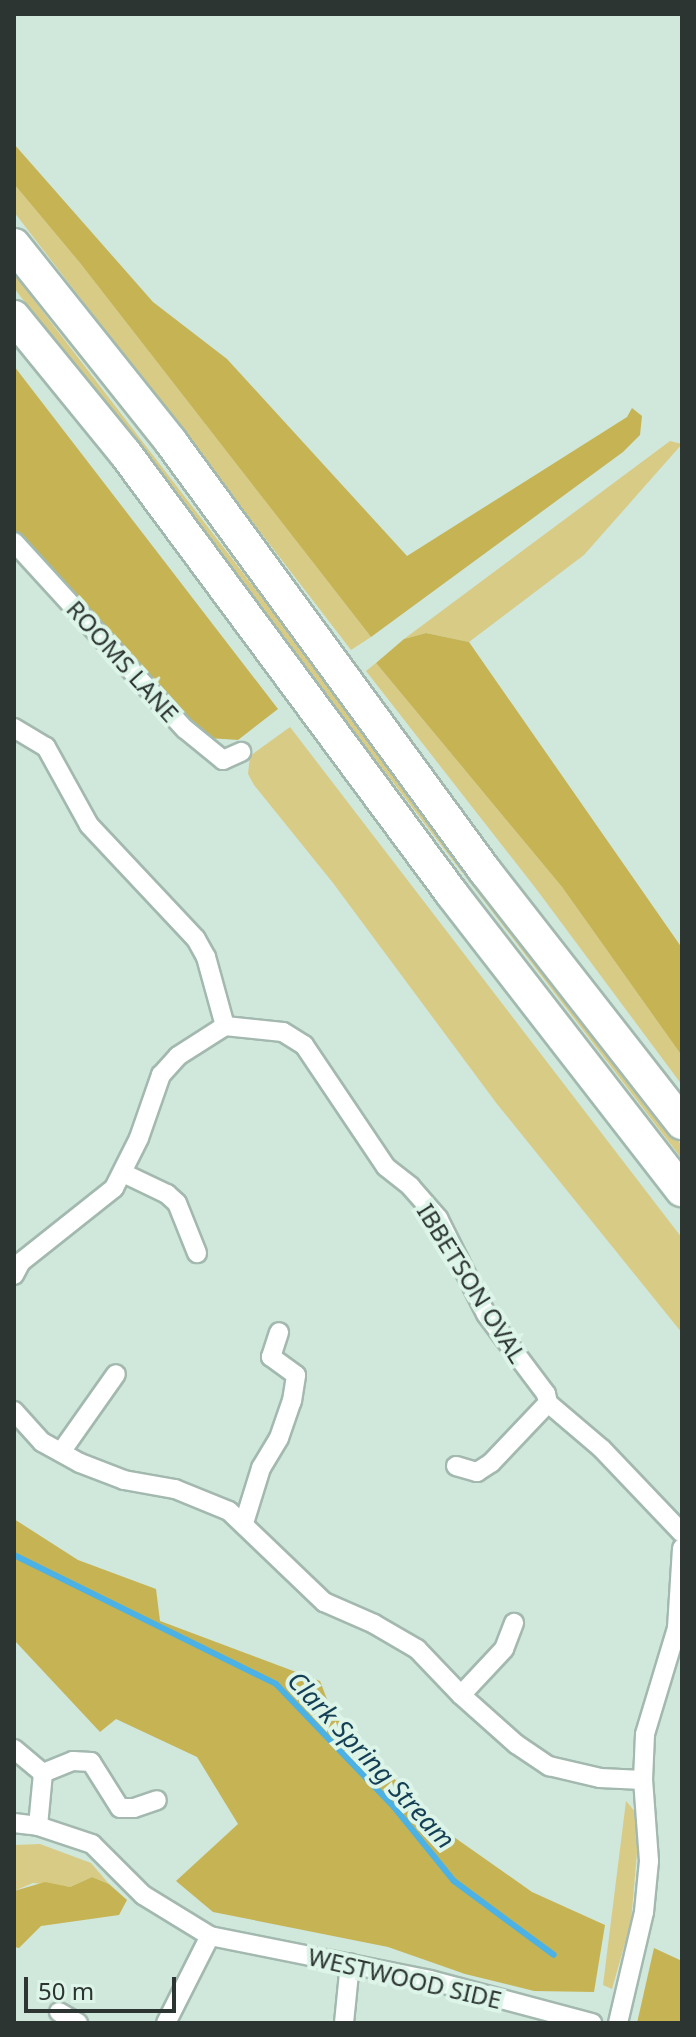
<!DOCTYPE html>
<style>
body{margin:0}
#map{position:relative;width:696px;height:2037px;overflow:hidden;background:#d0e7dc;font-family:"Noto Sans",sans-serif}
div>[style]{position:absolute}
.green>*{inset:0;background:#d8cb86}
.forest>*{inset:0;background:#c6b454}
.stream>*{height:6px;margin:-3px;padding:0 3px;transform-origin:3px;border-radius:3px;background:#4cb2e5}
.roads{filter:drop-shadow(2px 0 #a3b9af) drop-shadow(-2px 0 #a3b9af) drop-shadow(0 2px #a3b9af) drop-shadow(0 -2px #a3b9af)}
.minor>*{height:18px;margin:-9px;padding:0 9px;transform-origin:9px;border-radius:9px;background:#fff}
.motorway>*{height:32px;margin:-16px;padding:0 16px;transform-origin:16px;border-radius:16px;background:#fff}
span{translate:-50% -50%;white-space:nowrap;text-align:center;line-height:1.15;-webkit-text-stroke:8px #ddf4e9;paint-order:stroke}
.street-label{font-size:24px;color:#2c3531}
.water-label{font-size:26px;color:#133e53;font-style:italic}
.frame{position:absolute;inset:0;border:16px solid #2c3531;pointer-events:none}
.scale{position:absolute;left:24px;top:1977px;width:152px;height:36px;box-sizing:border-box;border:4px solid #2c3531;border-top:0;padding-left:10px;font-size:24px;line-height:28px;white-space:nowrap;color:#2c3531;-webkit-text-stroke:6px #ddf4e9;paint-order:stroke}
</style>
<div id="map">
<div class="green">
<i style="clip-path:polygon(14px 184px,80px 263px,371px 637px,351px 650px,14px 212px)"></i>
<i style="clip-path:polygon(14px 274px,682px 1146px,682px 1159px,14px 288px)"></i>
<i style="clip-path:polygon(670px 441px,682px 444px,584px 555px,469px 642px,426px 633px,404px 639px)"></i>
<i style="clip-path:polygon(376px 663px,562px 887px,682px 1056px,682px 1085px,537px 890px,366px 671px)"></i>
<i style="clip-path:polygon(290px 727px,682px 1238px,682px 1333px,497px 1104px,333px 883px,254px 785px,248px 774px,250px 756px)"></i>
<i style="clip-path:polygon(626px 1801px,637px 1814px,638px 1841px,631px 1922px,612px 1989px,603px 1985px)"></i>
<i style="clip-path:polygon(40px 1844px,91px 1863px,109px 1884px,92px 1877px,70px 1887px,33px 1883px,14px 1891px,14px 1845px)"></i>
</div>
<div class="forest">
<i style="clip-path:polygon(14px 144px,153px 302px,227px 359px,407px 556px,627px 417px,632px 408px,642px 416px,640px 435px,623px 452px,371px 637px,80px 263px,14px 184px)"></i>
<i style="clip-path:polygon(14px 366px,278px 709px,238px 740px,208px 738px,14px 530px)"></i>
<i style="clip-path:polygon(426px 633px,469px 642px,682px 948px,682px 1056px,562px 887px,376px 663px,404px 639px)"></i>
<i style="clip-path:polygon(14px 1519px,78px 1560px,156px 1589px,160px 1621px,320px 1681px,330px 1707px,434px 1823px,532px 1892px,605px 1925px,594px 1992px,534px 1991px,465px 1974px,388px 1947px,213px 1912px,176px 1881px,238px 1824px,197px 1757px,116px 1719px,100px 1732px,14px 1640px)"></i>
<i style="clip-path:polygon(92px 1877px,109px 1884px,127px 1900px,119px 1915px,41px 1926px,19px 1948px,14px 1947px,14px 1891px,45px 1882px,70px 1887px)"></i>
<i style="clip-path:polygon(654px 1948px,682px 1961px,682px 2023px,637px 2023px)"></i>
</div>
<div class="stream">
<i style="left:14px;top:1555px;width:292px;rotate:26.2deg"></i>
<i style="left:276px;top:1684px;width:170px;rotate:46.2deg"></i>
<i style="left:394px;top:1807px;width:95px;rotate:51deg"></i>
<i style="left:454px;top:1881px;width:124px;rotate:36.5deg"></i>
</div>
<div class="roads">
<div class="minor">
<i style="left:14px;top:542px;width:253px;rotate:47.6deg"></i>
<i style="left:185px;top:729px;width:49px;rotate:39.2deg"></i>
<i style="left:223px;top:760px;width:20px;rotate:-24deg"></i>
<i style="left:14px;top:728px;width:37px;rotate:31deg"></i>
<i style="left:46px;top:747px;width:89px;rotate:61.1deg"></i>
<i style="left:89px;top:825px;width:156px;rotate:46.8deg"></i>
<i style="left:196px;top:939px;width:21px;rotate:61deg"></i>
<i style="left:206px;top:957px;width:72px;rotate:74.6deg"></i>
<i style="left:123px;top:1173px;width:49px;rotate:25.5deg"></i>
<i style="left:167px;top:1194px;width:13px;rotate:42deg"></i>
<i style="left:177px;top:1203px;width:54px;rotate:68.2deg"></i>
<i style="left:14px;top:1275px;width:15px;rotate:-62deg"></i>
<i style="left:21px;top:1262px;width:119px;rotate:-38.5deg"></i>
<i style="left:114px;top:1188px;width:56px;rotate:-63.4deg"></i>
<i style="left:139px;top:1138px;width:67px;rotate:-70.8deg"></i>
<i style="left:161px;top:1075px;width:25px;rotate:-48deg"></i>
<i style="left:178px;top:1056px;width:56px;rotate:-32.6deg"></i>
<i style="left:225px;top:1026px;width:58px;rotate:5.9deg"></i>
<i style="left:283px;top:1032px;width:25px;rotate:32deg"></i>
<i style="left:304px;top:1045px;width:147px;rotate:56.1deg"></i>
<i style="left:386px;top:1167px;width:31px;rotate:38deg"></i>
<i style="left:410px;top:1186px;width:43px;rotate:48.8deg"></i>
<i style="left:438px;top:1218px;width:107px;rotate:63.4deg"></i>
<i style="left:486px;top:1314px;width:100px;rotate:53.1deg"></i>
<i style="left:546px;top:1394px;width:9px;rotate:77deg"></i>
<i style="left:548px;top:1403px;width:71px;rotate:40.4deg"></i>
<i style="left:602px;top:1449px;width:116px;rotate:46.4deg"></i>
<i style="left:14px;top:1411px;width:42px;rotate:47.9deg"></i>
<i style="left:42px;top:1442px;width:43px;rotate:28.9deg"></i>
<i style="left:80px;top:1463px;width:47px;rotate:21.1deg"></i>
<i style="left:124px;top:1480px;width:52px;rotate:10deg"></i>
<i style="left:175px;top:1489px;width:58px;rotate:22.2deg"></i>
<i style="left:229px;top:1511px;width:132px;rotate:43.8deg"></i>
<i style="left:324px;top:1602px;width:55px;rotate:23.7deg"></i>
<i style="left:374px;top:1624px;width:50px;rotate:30.2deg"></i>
<i style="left:417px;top:1649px;width:64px;rotate:46.3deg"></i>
<i style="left:461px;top:1695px;width:74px;rotate:41.7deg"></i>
<i style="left:516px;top:1744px;width:40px;rotate:34deg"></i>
<i style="left:549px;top:1766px;width:52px;rotate:13.2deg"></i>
<i style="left:600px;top:1778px;width:43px;rotate:2.7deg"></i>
<i style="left:61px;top:1452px;width:95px;rotate:-54.8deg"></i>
<i style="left:456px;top:1466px;width:22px;rotate:16deg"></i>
<i style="left:477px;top:1472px;width:17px;rotate:-33deg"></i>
<i style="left:491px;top:1463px;width:83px;rotate:-46.5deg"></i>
<i style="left:244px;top:1523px;width:58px;rotate:-72.8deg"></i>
<i style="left:261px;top:1468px;width:35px;rotate:-59deg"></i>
<i style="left:279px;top:1438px;width:39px;rotate:-71deg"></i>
<i style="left:292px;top:1401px;width:26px;rotate:-81deg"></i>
<i style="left:296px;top:1375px;width:31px;rotate:-144deg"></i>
<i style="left:271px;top:1357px;width:26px;rotate:-72deg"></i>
<i style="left:461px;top:1695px;width:63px;rotate:-46.9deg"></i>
<i style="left:504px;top:1649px;width:28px;rotate:-69deg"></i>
<i style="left:14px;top:1749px;width:38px;rotate:40deg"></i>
<i style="left:14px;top:1823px;width:24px;rotate:7deg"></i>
<i style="left:38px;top:1826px;width:57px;rotate:18.4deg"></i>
<i style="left:92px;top:1844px;width:72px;rotate:45deg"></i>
<i style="left:143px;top:1895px;width:79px;rotate:31.5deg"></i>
<i style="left:210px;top:1936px;width:224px;rotate:11.3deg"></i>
<i style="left:430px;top:1980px;width:168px;rotate:14.9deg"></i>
<i style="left:38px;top:1826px;width:53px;rotate:-84.6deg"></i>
<i style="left:43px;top:1773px;width:32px;rotate:-22deg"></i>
<i style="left:73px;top:1761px;width:18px;rotate:3deg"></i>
<i style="left:91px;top:1762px;width:54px;rotate:57.8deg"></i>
<i style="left:120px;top:1808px;width:14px"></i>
<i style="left:134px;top:1808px;width:24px;rotate:-19deg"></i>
<i style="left:59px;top:2012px;width:22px;rotate:30deg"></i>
<i style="left:166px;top:2023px;width:97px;rotate:-63.2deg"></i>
<i style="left:344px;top:2023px;width:60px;rotate:-84.3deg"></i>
<i style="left:618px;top:2023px;width:114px;rotate:-76.8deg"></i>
<i style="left:644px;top:1912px;width:51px;rotate:-84.4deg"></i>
<i style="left:649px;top:1861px;width:81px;rotate:-94.2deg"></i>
<i style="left:643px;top:1780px;width:46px;rotate:-87.5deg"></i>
<i style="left:645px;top:1734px;width:111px;rotate:-73.2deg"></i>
<i style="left:677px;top:1628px;width:80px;rotate:-86.4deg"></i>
</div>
<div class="motorway">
<i style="left:14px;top:245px;width:252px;rotate:51.4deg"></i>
<i style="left:171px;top:442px;width:532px;rotate:53.8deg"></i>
<i style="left:485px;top:871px;width:320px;rotate:52deg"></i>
<i style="left:14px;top:317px;width:176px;rotate:50.8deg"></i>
<i style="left:125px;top:453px;width:549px;rotate:53.44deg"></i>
<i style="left:452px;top:894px;width:375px;rotate:52.2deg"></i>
</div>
</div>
<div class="street-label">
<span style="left:123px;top:661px;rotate:48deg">ROOMS LANE</span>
<span style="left:472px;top:1283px;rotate:58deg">IBBETSON OVAL</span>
<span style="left:405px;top:1978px;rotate:13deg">WESTWOOD SIDE</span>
</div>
<div class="water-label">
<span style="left:371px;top:1760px;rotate:47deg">Clark Spring Stream</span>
</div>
<div class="frame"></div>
<div class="scale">50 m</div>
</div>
